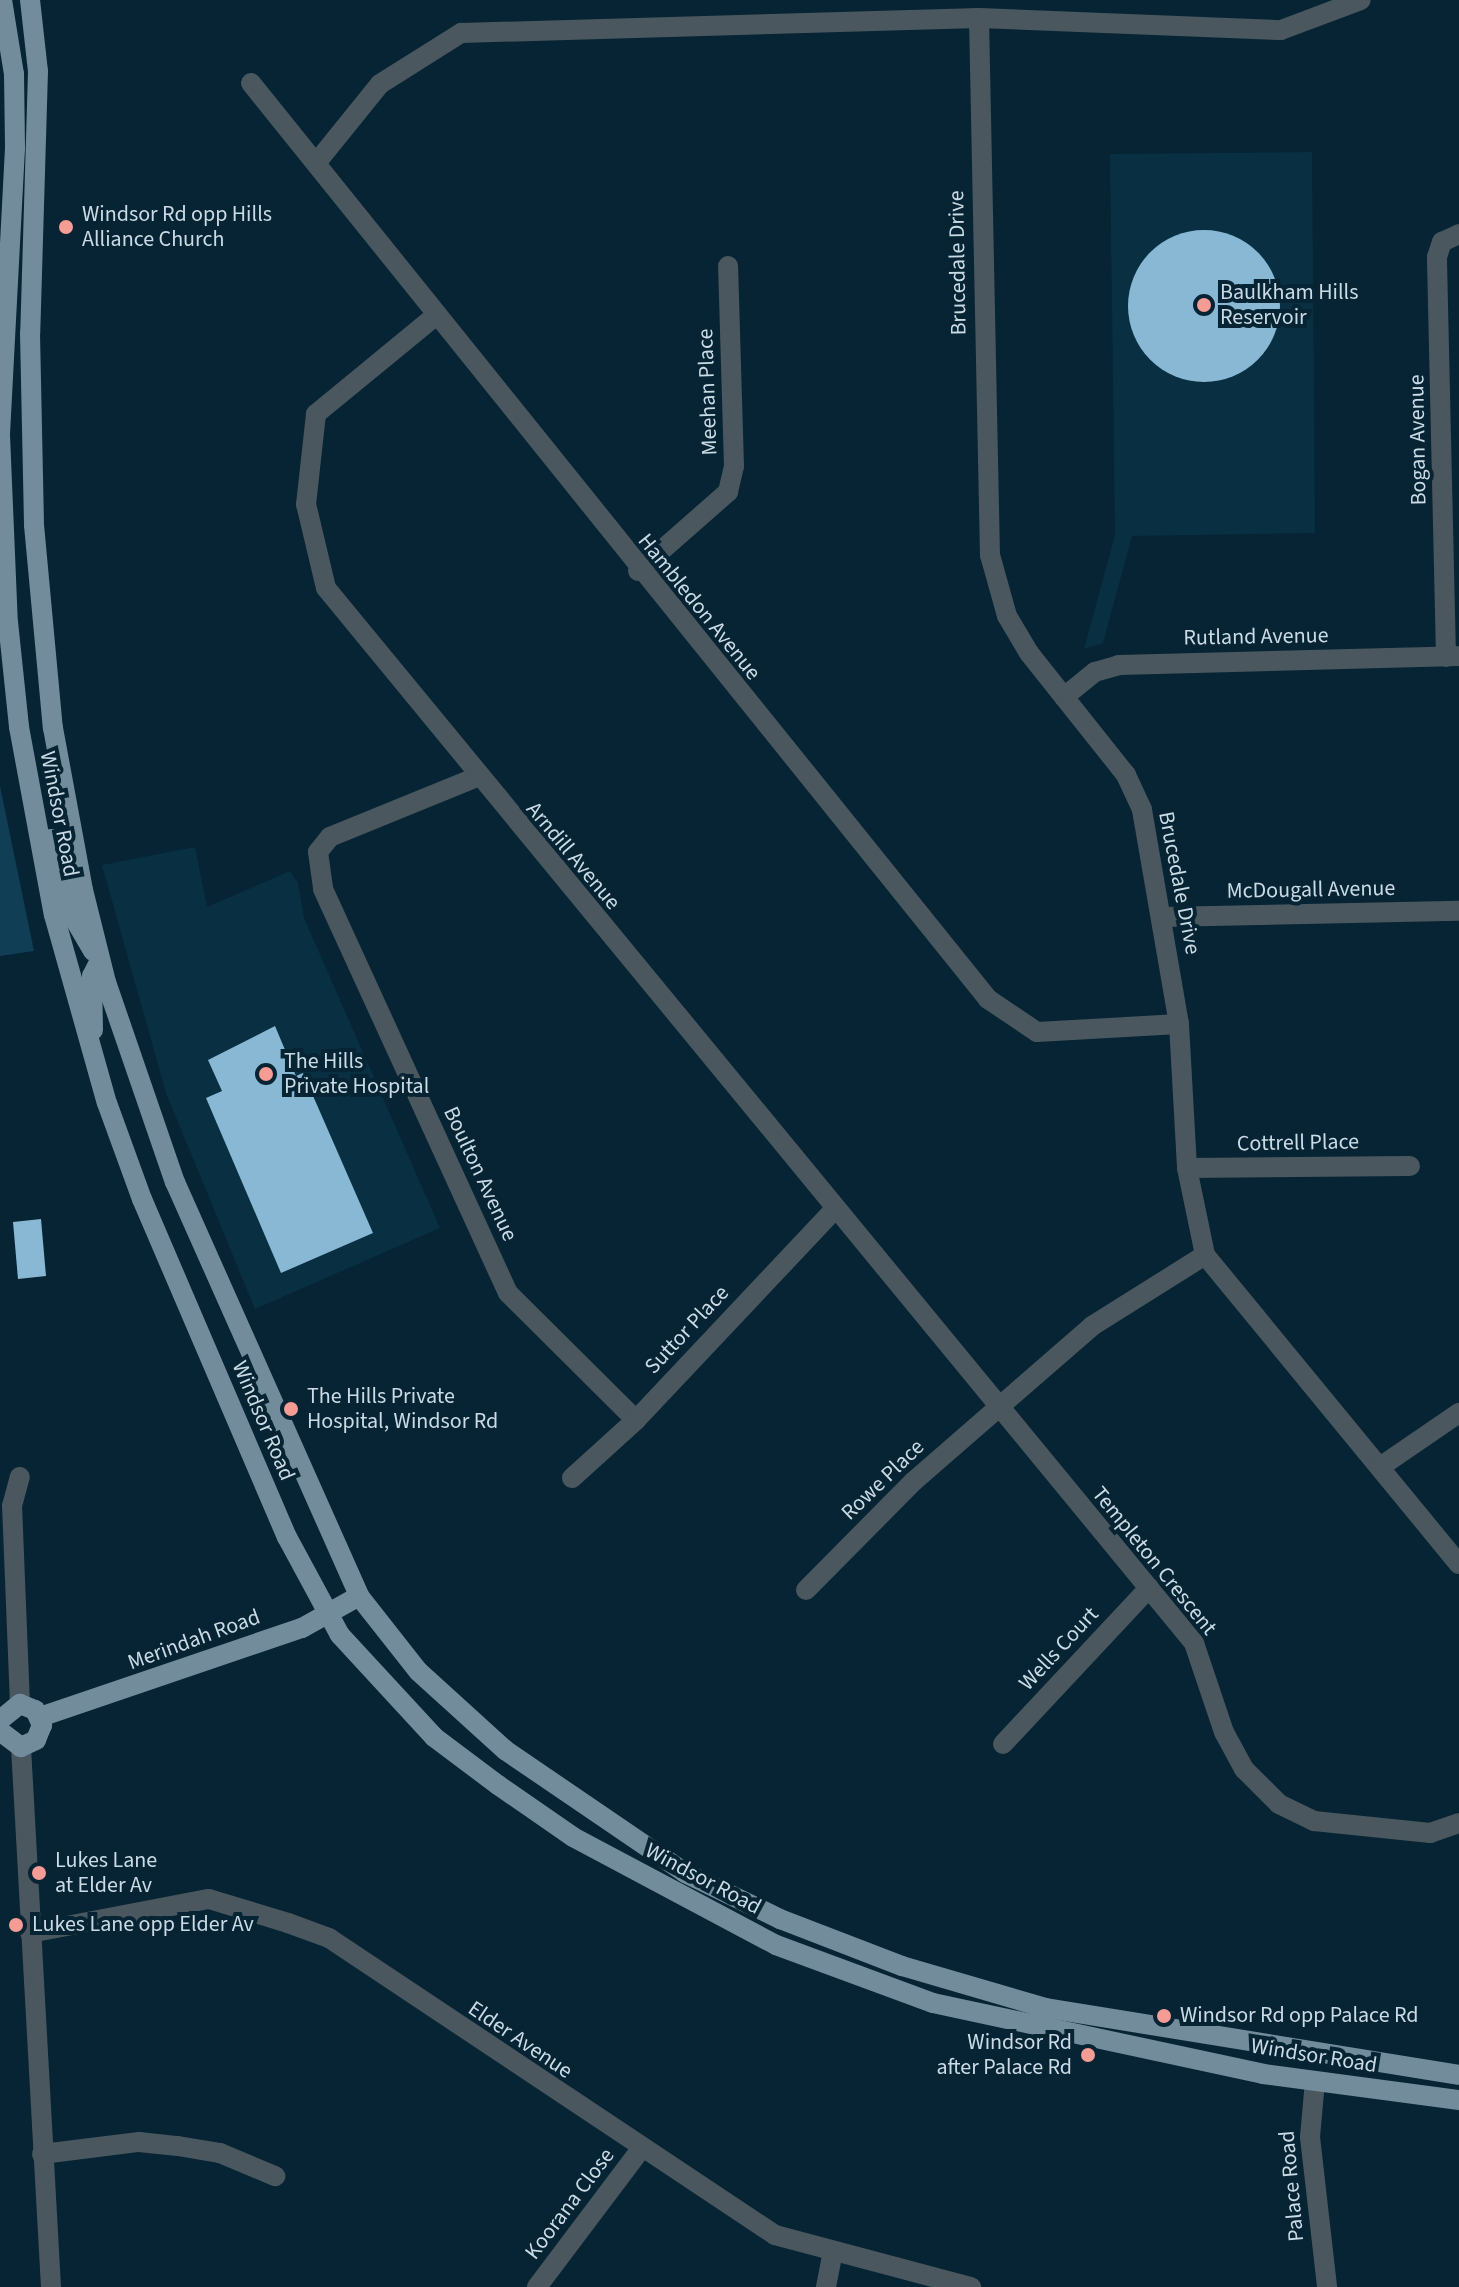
<!DOCTYPE html>
<style>
body{margin:0}
#map{position:relative;width:1459px;height:2287px;overflow:hidden;background:#062433;font-family:"Source Sans 3",sans-serif}
div>[style]{position:absolute}
.built>*{inset:0;background:#083042}
.green>*{inset:0;background:#103e55}
.building>*{inset:0;background:#89b8d4}
.round{border-radius:50%}
.minor>*{height:20px;margin:-10px;padding:0 10px;transform-origin:10px;border-radius:10px;background:#4a575e}
.major>*{height:20px;margin:-10px;padding:0 10px;transform-origin:10px;border-radius:10px;background:#728c9c}
.dots>*{width:22px;height:22px;translate:-50% -50%;box-sizing:border-box;border:4px solid #062433;border-radius:50%}
span{translate:-50% -50%;white-space:nowrap;text-align:center;line-height:1.15;-webkit-text-stroke:8px #062433;paint-order:stroke}
.poi-label{font-size:22px;color:#cbdbe6}
.left{translate:0 -50%;text-align:left}
.right{translate:-100% -50%;text-align:right}
.street-label{font-size:22px;color:#cbdbe6}
</style>
<div id="map">
<div class="built">
<i style="clip-path:polygon(1312px 152px,1315px 533px,1132px 536px,1103px 643px,1084px 649px,1115px 535px,1110px 154px)"></i>
<i style="clip-path:polygon(195px 847px,207px 907px,290px 871px,298px 883px,304px 918px,440px 1228px,255px 1309px,166px 1093px,102px 865px)"></i>
</div>
<div class="green">
<i style="clip-path:polygon(0 786px,34px 951px,0 956px)"></i>
</div>
<div class="building">
<i class="round" style="left:1128px;top:230px;width:152px;height:152px"></i>
<i style="clip-path:polygon(275px 1026px,296px 1076px,303px 1073px,373px 1233px,281px 1273px,206px 1098px,222px 1091px,208px 1060px)"></i>
<i style="clip-path:polygon(41px 1219px,46px 1276px,18px 1279px,13px 1222px)"></i>
</div>
<div class="minor">
<i style="left:979px;top:18px;width:537px;rotate:88.83deg"></i>
<i style="left:990px;top:555px;width:63px;rotate:74.4deg"></i>
<i style="left:1007px;top:616px;width:43px;rotate:59.3deg"></i>
<i style="left:1029px;top:653px;width:156px;rotate:51.5deg"></i>
<i style="left:1126px;top:775px;width:38px;rotate:65deg"></i>
<i style="left:1142px;top:810px;width:217px;rotate:80.2deg"></i>
<i style="left:1179px;top:1024px;width:144px;rotate:86.8deg"></i>
<i style="left:1187px;top:1168px;width:89px;rotate:78.3deg"></i>
<i style="left:1205px;top:1255px;width:400px;rotate:50.6deg"></i>
<i style="left:251px;top:83px;width:1176px;rotate:51.18deg"></i>
<i style="left:988px;top:999px;width:59px;rotate:34deg"></i>
<i style="left:1037px;top:1032px;width:142px;rotate:-3.2deg"></i>
<i style="left:317px;top:162px;width:100px;rotate:-51.1deg"></i>
<i style="left:380px;top:84px;width:96px;rotate:-32.2deg"></i>
<i style="left:461px;top:33px;width:518px;rotate:-1.66deg"></i>
<i style="left:979px;top:18px;width:302px;rotate:2.3deg"></i>
<i style="left:1281px;top:30px;width:85px;rotate:-20.6deg"></i>
<i style="left:434px;top:317px;width:153px;rotate:140.6deg"></i>
<i style="left:316px;top:414px;width:91px;rotate:96.3deg"></i>
<i style="left:306px;top:504px;width:86px;rotate:76.6deg"></i>
<i style="left:326px;top:588px;width:1366px;rotate:50.55deg"></i>
<i style="left:1194px;top:1643px;width:94px;rotate:71.4deg"></i>
<i style="left:1224px;top:1732px;width:42px;rotate:61.6deg"></i>
<i style="left:1244px;top:1769px;width:49px;rotate:45deg"></i>
<i style="left:1279px;top:1804px;width:39px;rotate:26deg"></i>
<i style="left:1314px;top:1821px;width:117px;rotate:5.9deg"></i>
<i style="left:1430px;top:1833px;width:31px;rotate:-19deg"></i>
<i style="left:638px;top:571px;width:120px;rotate:-41.3deg"></i>
<i style="left:728px;top:492px;width:27px;rotate:-77deg"></i>
<i style="left:734px;top:466px;width:200px;rotate:-91.7deg"></i>
<i style="left:1446px;top:657px;width:400px;rotate:-91.3deg"></i>
<i style="left:1437px;top:257px;width:16px;rotate:-72deg"></i>
<i style="left:1442px;top:242px;width:19px;rotate:-25deg"></i>
<i style="left:1064px;top:697px;width:40px;rotate:-39deg"></i>
<i style="left:1095px;top:672px;width:25px;rotate:-16deg"></i>
<i style="left:1119px;top:665px;width:339px;rotate:-1.5deg"></i>
<i style="left:477px;top:777px;width:159px;rotate:157.8deg"></i>
<i style="left:330px;top:837px;width:19px;rotate:129deg"></i>
<i style="left:318px;top:852px;width:37px;rotate:82deg"></i>
<i style="left:323px;top:889px;width:444px;rotate:65.4deg"></i>
<i style="left:508px;top:1293px;width:180px;rotate:44.8deg"></i>
<i style="left:1163px;top:917px;width:296px;rotate:-1.2deg"></i>
<i style="left:1187px;top:1168px;width:223px;rotate:-0.5deg"></i>
<i style="left:1380px;top:1467px;width:96px;rotate:-34.4deg"></i>
<i style="left:572px;top:1478px;width:86px;rotate:-42.2deg"></i>
<i style="left:636px;top:1420px;width:287px;rotate:-46.7deg"></i>
<i style="left:806px;top:1590px;width:153px;rotate:-45.3deg"></i>
<i style="left:914px;top:1481px;width:236px;rotate:-41deg"></i>
<i style="left:1092px;top:1326px;width:133px;rotate:-32.1deg"></i>
<i style="left:20px;top:1704px;width:198px;rotate:-92.3deg"></i>
<i style="left:12px;top:1506px;width:30px;rotate:-75deg"></i>
<i style="left:1003px;top:1744px;width:214px;rotate:-46.9deg"></i>
<i style="left:21px;top:1747px;width:541px;rotate:86.82deg"></i>
<i style="left:30px;top:1933px;width:182px;rotate:-10.8deg"></i>
<i style="left:209px;top:1899px;width:83px;rotate:16.9deg"></i>
<i style="left:288px;top:1923px;width:44px;rotate:20.1deg"></i>
<i style="left:329px;top:1938px;width:536px;rotate:33.66deg"></i>
<i style="left:775px;top:2235px;width:203px;rotate:14.9deg"></i>
<i style="left:1315px;top:2081px;width:56px;rotate:95.1deg"></i>
<i style="left:1310px;top:2137px;width:151px;rotate:83.5deg"></i>
<i style="left:42px;top:2154px;width:98px;rotate:-7.1deg"></i>
<i style="left:139px;top:2142px;width:39px;rotate:6deg"></i>
<i style="left:178px;top:2146px;width:43px;rotate:9.5deg"></i>
<i style="left:220px;top:2153px;width:60px;rotate:22.7deg"></i>
<i style="left:537px;top:2287px;width:173px;rotate:-53deg"></i>
<i style="left:826px;top:2287px;width:33px;rotate:-79deg"></i>
</div>
<div class="major">
<i style="left:2px;top:0;width:75px;rotate:80.8deg"></i>
<i style="left:14px;top:74px;width:74px;rotate:89.2deg"></i>
<i style="left:15px;top:148px;width:287px;rotate:93deg"></i>
<i style="left:0;top:435px;width:187px;rotate:87.6deg"></i>
<i style="left:8px;top:622px;width:106px;rotate:84deg"></i>
<i style="left:19px;top:727px;width:191px;rotate:79.5deg"></i>
<i style="left:54px;top:915px;width:195px;rotate:74.3deg"></i>
<i style="left:107px;top:1103px;width:102px;rotate:70deg"></i>
<i style="left:142px;top:1199px;width:368px;rotate:66.8deg"></i>
<i style="left:287px;top:1537px;width:111px;rotate:61.6deg"></i>
<i style="left:340px;top:1635px;width:139px;rotate:47.3deg"></i>
<i style="left:434px;top:1737px;width:80px;rotate:36.9deg"></i>
<i style="left:498px;top:1785px;width:91px;rotate:34.7deg"></i>
<i style="left:573px;top:1837px;width:230px;rotate:28deg"></i>
<i style="left:776px;top:1945px;width:167px;rotate:20.3deg"></i>
<i style="left:933px;top:2003px;width:338px;rotate:12.1deg"></i>
<i style="left:1263px;top:2074px;width:198px;rotate:7.6deg"></i>
<i style="left:30px;top:0;width:71px;rotate:83.6deg"></i>
<i style="left:38px;top:71px;width:262px;rotate:91.7deg"></i>
<i style="left:30px;top:333px;width:192px;rotate:88.8deg"></i>
<i style="left:34px;top:525px;width:204px;rotate:84.7deg"></i>
<i style="left:53px;top:728px;width:165px;rotate:79.5deg"></i>
<i style="left:83px;top:890px;width:95px;rotate:76deg"></i>
<i style="left:106px;top:982px;width:212px;rotate:71deg"></i>
<i style="left:175px;top:1182px;width:453px;rotate:66deg"></i>
<i style="left:359px;top:1596px;width:95px;rotate:51.8deg"></i>
<i style="left:418px;top:1671px;width:118px;rotate:42.2deg"></i>
<i style="left:505px;top:1750px;width:218px;rotate:34.3deg"></i>
<i style="left:685px;top:1873px;width:106px;rotate:25.8deg"></i>
<i style="left:780px;top:1919px;width:131px;rotate:21.1deg"></i>
<i style="left:902px;top:1966px;width:150px;rotate:16.3deg"></i>
<i style="left:1046px;top:2008px;width:418px;rotate:9.2deg"></i>
<i style="left:51px;top:839px;width:79px;rotate:74.6deg"></i>
<i style="left:72px;top:915px;width:42px;rotate:59.7deg"></i>
<i style="left:93px;top:1030px;width:54px;rotate:-91.1deg"></i>
<i style="left:92px;top:976px;width:18px;rotate:-63deg"></i>
<i style="left:40px;top:1717px;width:277px;rotate:-18.8deg"></i>
<i style="left:302px;top:1628px;width:65px;rotate:-29.3deg"></i>
<i style="left:0;top:1720px;width:26px;rotate:-39deg"></i>
<i style="left:20px;top:1704px;width:16px;rotate:22deg"></i>
<i style="left:35px;top:1710px;width:17px;rotate:65deg"></i>
<i style="left:42px;top:1725px;width:16px;rotate:112deg"></i>
<i style="left:36px;top:1740px;width:17px;rotate:155deg"></i>
<i style="left:21px;top:1747px;width:26px;rotate:-143deg"></i>
</div>
<div class="dots">
<i style="left:66px;top:227px;background:#f59c94"></i>
<i style="left:1204px;top:305px;background:#f59c94"></i>
<i style="left:266px;top:1074px;background:#f59c94"></i>
<i style="left:291px;top:1409px;background:#f59c94"></i>
<i style="left:39px;top:1873px;background:#f59c94"></i>
<i style="left:16px;top:1925px;background:#f59c94"></i>
<i style="left:1164px;top:2016px;background:#f59c94"></i>
<i style="left:1088px;top:2055px;background:#f59c94"></i>
</div>
<div class="poi-label">
<span class="left" style="left:82px;top:227px">Windsor Rd opp Hills<br>Alliance Church</span>
<span class="left" style="left:1220px;top:305px">Baulkham Hills<br>Reservoir</span>
<span class="left" style="left:284px;top:1074px">The Hills<br>Private Hospital</span>
<span class="left" style="left:307px;top:1409px">The Hills Private<br>Hospital, Windsor Rd</span>
<span class="left" style="left:55px;top:1873px">Lukes Lane<br>at Elder Av</span>
<span class="left" style="left:32px;top:1925px">Lukes Lane opp Elder Av</span>
<span class="left" style="left:1180px;top:2016px">Windsor Rd opp Palace Rd</span>
<span class="right" style="left:1072px;top:2055px">Windsor Rd<br>after Palace Rd</span>
</div>
<div class="street-label">
<span style="left:958px;top:263px;rotate:-91deg">Brucedale Drive</span>
<span style="left:708px;top:392px;rotate:-92deg">Meehan Place</span>
<span style="left:1418px;top:440px;rotate:-91deg">Bogan Avenue</span>
<span style="left:699px;top:607px;rotate:51deg">Hambledon Avenue</span>
<span style="left:1256px;top:637px;rotate:-1deg">Rutland Avenue</span>
<span style="left:59px;top:814px;rotate:79deg">Windsor Road</span>
<span style="left:573px;top:856px;rotate:50deg">Arndill Avenue</span>
<span style="left:1179px;top:883px;rotate:79deg">Brucedale Drive</span>
<span style="left:1311px;top:890px;rotate:-1deg">McDougall Avenue</span>
<span style="left:1298px;top:1143px;rotate:-1deg">Cottrell Place</span>
<span style="left:480px;top:1174px;rotate:65deg">Boulton Avenue</span>
<span style="left:687px;top:1330px;rotate:-47deg">Suttor Place</span>
<span style="left:263px;top:1421px;rotate:67deg">Windsor Road</span>
<span style="left:883px;top:1480px;rotate:-44deg">Rowe Place</span>
<span style="left:1154px;top:1561px;rotate:51deg">Templeton Crescent</span>
<span style="left:194px;top:1640px;rotate:-20deg">Merindah Road</span>
<span style="left:1059px;top:1649px;rotate:-47deg">Wells Court</span>
<span style="left:703px;top:1879px;rotate:28deg">Windsor Road</span>
<span style="left:520px;top:2040px;rotate:34deg">Elder Avenue</span>
<span style="left:1314px;top:2056px;rotate:9deg">Windsor Road</span>
<span style="left:1292px;top:2186px;rotate:-95deg">Palace Road</span>
<span style="left:570px;top:2204px;rotate:-53deg">Koorana Close</span>
</div>
</div>
